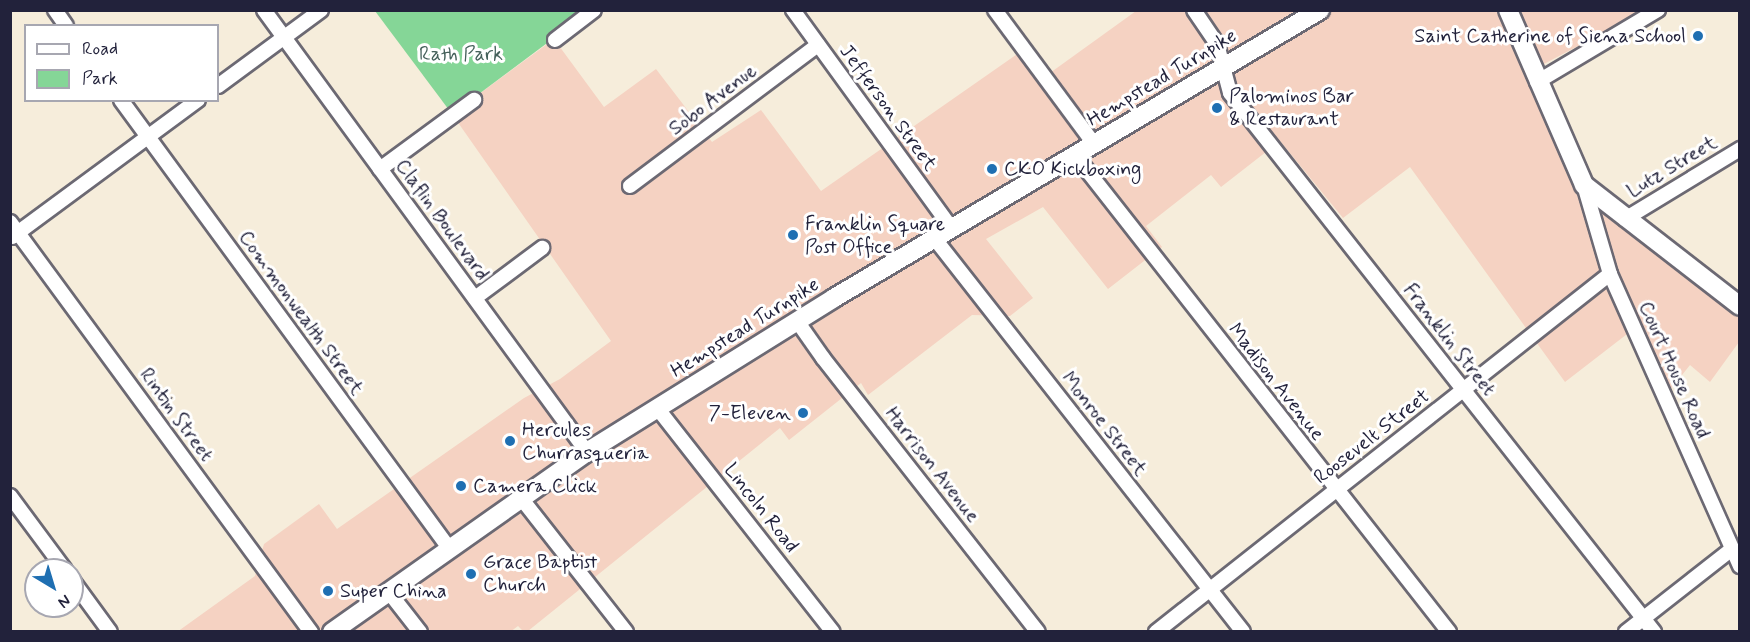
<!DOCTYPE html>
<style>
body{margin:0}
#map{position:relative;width:1750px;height:642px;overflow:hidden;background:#f6eddb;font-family:Mynerve,sans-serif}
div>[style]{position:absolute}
.built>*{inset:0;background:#f5d2c2}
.green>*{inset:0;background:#85d697}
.roads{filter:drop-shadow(2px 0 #6c6973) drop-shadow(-2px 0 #6c6973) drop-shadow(0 2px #6c6973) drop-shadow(0 -2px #6c6973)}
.minor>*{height:14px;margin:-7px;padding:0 7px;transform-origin:7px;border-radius:7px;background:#fff}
.major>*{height:18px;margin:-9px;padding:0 9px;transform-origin:9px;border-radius:9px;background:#fff}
.dots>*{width:16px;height:16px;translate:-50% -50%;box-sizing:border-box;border:3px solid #fff;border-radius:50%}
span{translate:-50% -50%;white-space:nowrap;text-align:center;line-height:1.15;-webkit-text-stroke:6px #fff;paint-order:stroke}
.poi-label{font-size:20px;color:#22223b}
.right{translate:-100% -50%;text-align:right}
.left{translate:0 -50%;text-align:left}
.park-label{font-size:20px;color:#45615b}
.street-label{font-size:20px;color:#22223b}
.frame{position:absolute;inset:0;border:12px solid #22223b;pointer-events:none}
.legend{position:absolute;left:24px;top:24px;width:195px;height:78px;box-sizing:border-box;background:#fff;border:2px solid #a7a7b1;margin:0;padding:8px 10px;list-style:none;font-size:18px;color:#22223b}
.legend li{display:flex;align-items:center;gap:12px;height:30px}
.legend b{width:30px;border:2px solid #a7a7b1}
.north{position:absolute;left:24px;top:558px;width:60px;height:60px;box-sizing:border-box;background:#fff;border:2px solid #a7a7b1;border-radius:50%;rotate:142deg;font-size:16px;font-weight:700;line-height:24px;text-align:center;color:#22223b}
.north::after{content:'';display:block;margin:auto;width:21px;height:27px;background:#1f6fb2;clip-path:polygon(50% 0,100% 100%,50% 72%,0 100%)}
</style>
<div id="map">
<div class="built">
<i style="clip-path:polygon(1136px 11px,1644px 11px,1542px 65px,1589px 191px,1739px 309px,1739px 342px,1710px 382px,1690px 365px,1662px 400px,1631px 331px,1565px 382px,1410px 167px,1343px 218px,1280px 141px,1221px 187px,1211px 175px,1146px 226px,1162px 247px,1108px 289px,1043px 207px,986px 239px,1033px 298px,1010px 316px,972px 315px,868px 395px,861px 383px,789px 440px,780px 428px,528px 631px,523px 631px,518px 626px,510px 632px,177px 632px,255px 576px,264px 544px,319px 504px,337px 529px,524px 398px,560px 379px,611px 341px,452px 114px,554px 39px,604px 107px,656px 69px,712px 142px,761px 110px,821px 191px,1023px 50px,1043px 78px)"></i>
</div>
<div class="green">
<i style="clip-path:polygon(578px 10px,582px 17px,452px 114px,375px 11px)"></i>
</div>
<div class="roads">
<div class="minor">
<i style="left:55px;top:10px;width:19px;rotate:55deg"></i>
<i style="left:264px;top:10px;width:547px;rotate:53.84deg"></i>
<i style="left:793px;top:10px;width:271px;rotate:54deg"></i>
<i style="left:995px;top:10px;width:167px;rotate:53.5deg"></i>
<i style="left:1194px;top:10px;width:41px;rotate:55.9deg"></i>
<i style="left:1217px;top:44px;width:51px;rotate:75.1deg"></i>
<i style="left:1230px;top:93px;width:686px;rotate:51.81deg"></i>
<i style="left:555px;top:40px;width:49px;rotate:-37.6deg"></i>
<i style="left:1537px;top:82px;width:141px;rotate:-30.8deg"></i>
<i style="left:218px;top:86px;width:128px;rotate:-36.4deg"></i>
<i style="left:121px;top:100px;width:555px;rotate:53.79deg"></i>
<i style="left:1075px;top:155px;width:606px;rotate:51.9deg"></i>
<i style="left:380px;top:169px;width:117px;rotate:-36.3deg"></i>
<i style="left:1584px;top:185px;width:93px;rotate:73.7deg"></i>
<i style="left:1610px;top:274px;width:320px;rotate:66deg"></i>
<i style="left:630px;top:186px;width:235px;rotate:-36.9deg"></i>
<i style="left:1625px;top:219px;width:135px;rotate:-31.3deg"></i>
<i style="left:10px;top:222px;width:509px;rotate:53.72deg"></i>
<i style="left:12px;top:237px;width:231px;rotate:-36.4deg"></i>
<i style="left:935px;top:239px;width:499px;rotate:51.9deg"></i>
<i style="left:475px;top:298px;width:84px;rotate:-36.7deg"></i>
<i style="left:797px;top:321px;width:45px;rotate:54.9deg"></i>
<i style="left:823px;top:358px;width:348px;rotate:51.9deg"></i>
<i style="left:658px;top:409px;width:283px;rotate:51.9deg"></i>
<i style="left:10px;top:496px;width:92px;rotate:53.4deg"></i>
<i style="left:521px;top:498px;width:170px;rotate:51.9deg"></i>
<i style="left:72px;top:580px;width:64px;rotate:53.8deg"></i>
<i style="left:388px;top:591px;width:52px;rotate:52deg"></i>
<i style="left:1156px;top:632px;width:578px;rotate:-38.26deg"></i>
<i style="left:1626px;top:632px;width:135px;rotate:-38.1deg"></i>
</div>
<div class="major">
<i style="left:1508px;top:10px;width:191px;rotate:66.5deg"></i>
<i style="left:1584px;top:185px;width:197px;rotate:37.8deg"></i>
<i style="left:332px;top:632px;width:312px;rotate:-35.2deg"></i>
<i style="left:587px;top:452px;width:291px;rotate:-31.9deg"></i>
<i style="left:834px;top:298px;width:565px;rotate:-30.65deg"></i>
</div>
</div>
<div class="dots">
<i style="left:1698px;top:36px;background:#1f6fb2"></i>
<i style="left:1217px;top:108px;background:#1f6fb2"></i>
<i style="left:992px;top:169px;background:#1f6fb2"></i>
<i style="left:793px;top:235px;background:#1f6fb2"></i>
<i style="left:803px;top:413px;background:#1f6fb2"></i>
<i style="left:510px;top:441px;background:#1f6fb2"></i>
<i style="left:461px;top:486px;background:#1f6fb2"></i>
<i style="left:471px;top:574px;background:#1f6fb2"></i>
<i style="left:328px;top:591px;background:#1f6fb2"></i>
</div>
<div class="poi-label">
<span class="right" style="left:1686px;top:36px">Saint Catherine of Siena School</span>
<span class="left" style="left:1229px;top:108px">Palominos Bar<br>&amp; Restaurant</span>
<span class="left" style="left:1004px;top:169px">CKO Kickboxing</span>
<span class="left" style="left:805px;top:236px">Franklin Square<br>Post Office</span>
<span class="right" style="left:791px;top:413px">7-Eleven</span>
<span class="left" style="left:522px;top:442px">Hercules<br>Churrasqueria</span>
<span class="left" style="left:473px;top:486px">Camera Click</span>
<span class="left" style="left:483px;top:574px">Grace Baptist<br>Church</span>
<span class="left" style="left:340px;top:591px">Super China</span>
</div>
<div class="park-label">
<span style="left:461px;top:54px">Rath Park</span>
</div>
<div class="street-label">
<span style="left:1162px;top:78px;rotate:-31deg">Hempstead Turnpike</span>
<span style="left:713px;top:100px;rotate:-37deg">Sobo Avenue</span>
<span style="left:888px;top:108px;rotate:54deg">Jefferson Street</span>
<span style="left:1672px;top:167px;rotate:-31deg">Lutz Street</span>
<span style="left:442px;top:220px;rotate:54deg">Claflin Boulevard</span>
<span style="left:301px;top:313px;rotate:54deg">Commonwealth Street</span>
<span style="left:745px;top:328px;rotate:-32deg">Hempstead Turnpike</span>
<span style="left:1449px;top:340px;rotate:52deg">Franklin Street</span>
<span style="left:1674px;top:370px;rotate:66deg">Court House Road</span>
<span style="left:1276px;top:382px;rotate:52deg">Madison Avenue</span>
<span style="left:176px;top:415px;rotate:54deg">Rintin Street</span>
<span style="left:1104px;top:424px;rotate:52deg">Monroe Street</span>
<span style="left:1372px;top:437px;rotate:-38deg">Roosevelt Street</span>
<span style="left:932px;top:465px;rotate:52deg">Harrison Avenue</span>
<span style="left:761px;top:508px;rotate:52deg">Lincoln Road</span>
</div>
<div class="frame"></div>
<ul class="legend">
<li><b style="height:8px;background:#fff"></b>Road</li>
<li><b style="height:16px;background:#85d697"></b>Park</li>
</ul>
<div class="north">N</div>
</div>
